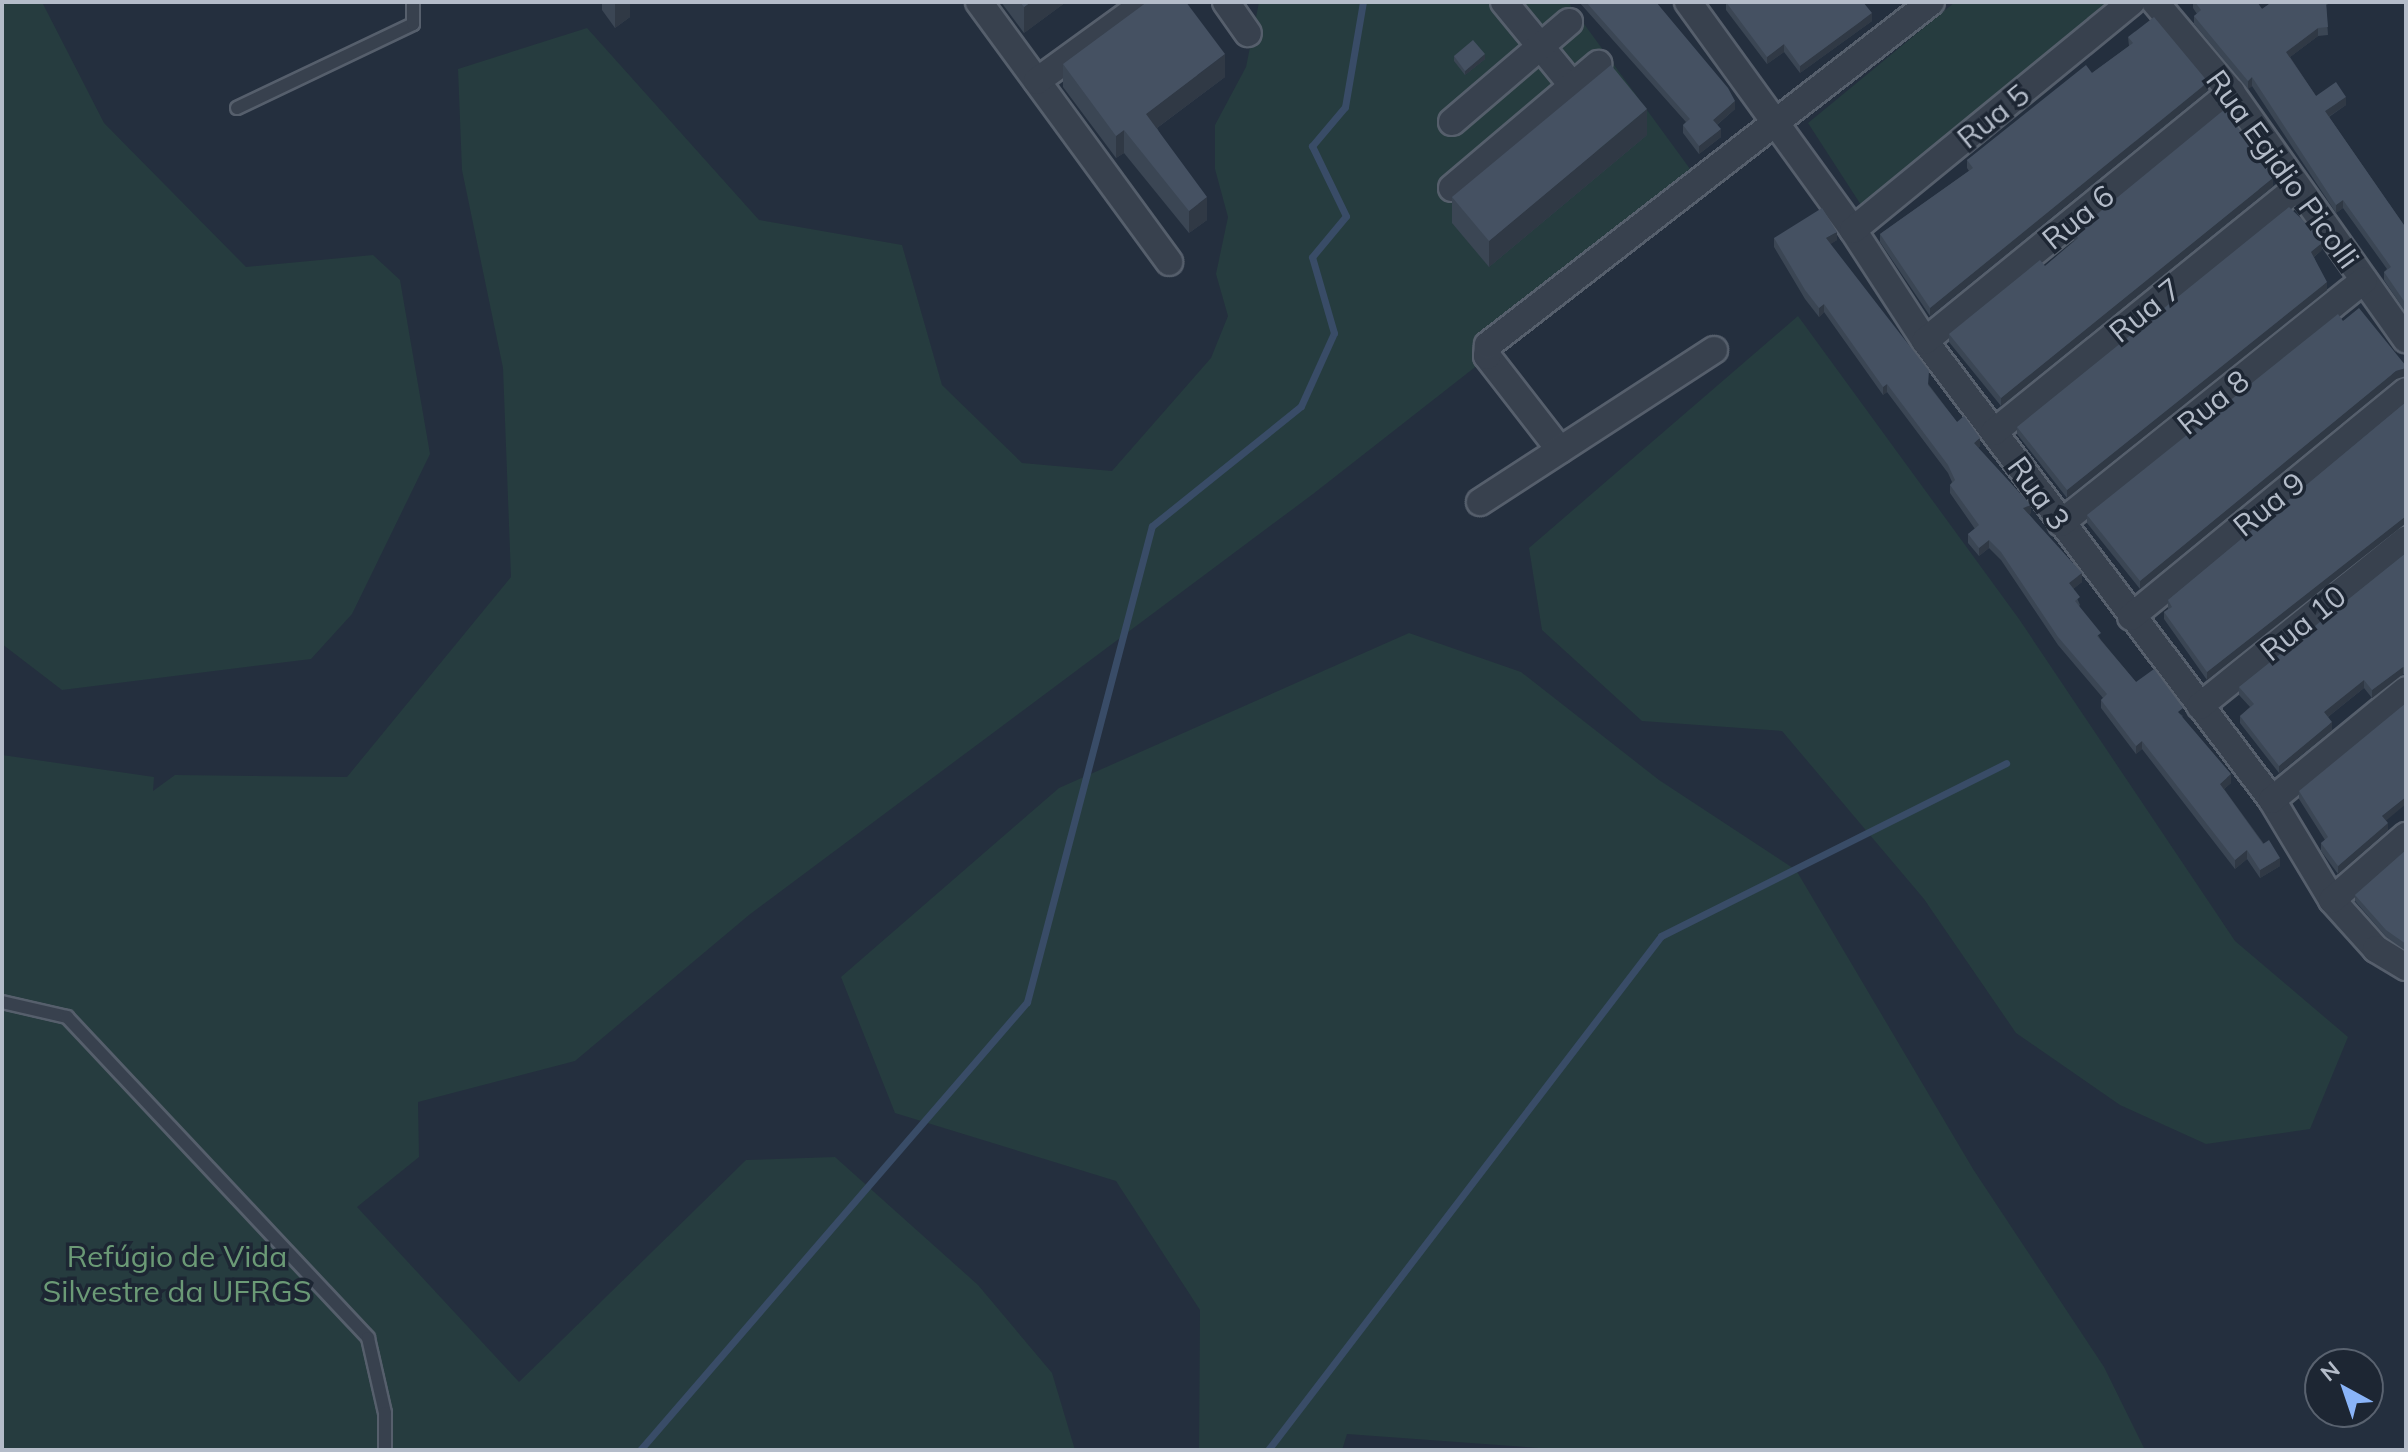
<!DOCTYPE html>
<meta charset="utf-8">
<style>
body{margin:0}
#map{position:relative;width:2408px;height:1452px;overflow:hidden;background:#242f3e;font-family:Mulish,sans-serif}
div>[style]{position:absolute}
.green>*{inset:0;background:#263c3f}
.stream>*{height:7px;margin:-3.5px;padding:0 3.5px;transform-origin:3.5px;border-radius:3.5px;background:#394c67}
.roads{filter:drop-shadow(2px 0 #565f6c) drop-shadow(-2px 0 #565f6c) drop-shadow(0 2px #565f6c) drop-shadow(0 -2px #565f6c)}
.lane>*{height:12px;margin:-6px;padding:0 6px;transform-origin:6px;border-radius:6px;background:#38414e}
.street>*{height:26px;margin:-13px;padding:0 13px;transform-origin:13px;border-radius:13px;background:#38414e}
.wall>*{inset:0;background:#3b4654}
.shaded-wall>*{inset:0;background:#303945}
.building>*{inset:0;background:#455162}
span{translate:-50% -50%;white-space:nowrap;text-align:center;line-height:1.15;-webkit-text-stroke:7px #1d2633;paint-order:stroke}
.street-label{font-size:30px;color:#b4bcc9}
.park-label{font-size:30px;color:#6b9a76}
.frame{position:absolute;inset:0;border:4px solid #b4bcc9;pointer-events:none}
.north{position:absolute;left:2304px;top:1348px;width:80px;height:80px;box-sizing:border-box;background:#1d2633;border:2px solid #59626f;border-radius:50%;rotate:320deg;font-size:22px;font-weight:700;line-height:32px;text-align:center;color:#b4bcc9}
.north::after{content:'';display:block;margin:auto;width:28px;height:36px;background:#8ab4f8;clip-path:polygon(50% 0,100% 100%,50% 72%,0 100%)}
</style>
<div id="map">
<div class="green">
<i style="clip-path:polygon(2px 2px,42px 2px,104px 123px,246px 267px,373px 255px,400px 280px,430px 454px,352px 614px,311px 659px,62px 690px,2px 644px)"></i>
<i style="clip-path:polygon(1259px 2px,1568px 2px,1704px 188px,1313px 494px,749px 915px,575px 1061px,418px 1102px,419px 1157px,357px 1207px,519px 1382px,746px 1160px,835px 1157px,978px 1285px,1052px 1373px,1075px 1450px,2px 1450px,2px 755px,154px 777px,153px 791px,175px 775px,347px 777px,511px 577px,503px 368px,462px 170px,458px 69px,587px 28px,759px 220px,902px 245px,942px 385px,1022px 463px,1112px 471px,1211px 358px,1228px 316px,1216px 274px,1228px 217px,1215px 169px,1215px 125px,1246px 67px)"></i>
<i style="clip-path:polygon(1955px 2px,2110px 2px,1861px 205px,1808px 123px)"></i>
<i style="clip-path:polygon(1798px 316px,2019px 619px,2235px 941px,2348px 1037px,2310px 1129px,2206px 1144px,2120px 1105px,2016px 1033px,1924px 899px,1782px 731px,1642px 721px,1542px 630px,1529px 548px)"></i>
<i style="clip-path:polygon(1409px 633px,1521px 672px,1659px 780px,1796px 870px,1973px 1169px,2104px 1367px,2145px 1450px,1566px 1450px,1347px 1434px,1342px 1450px,1199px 1450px,1200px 1310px,1116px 1181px,895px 1113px,841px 977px,1059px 788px)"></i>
</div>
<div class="stream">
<i style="left:640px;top:1450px;width:592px;rotate:-49.18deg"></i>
<i style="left:1027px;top:1002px;width:492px;rotate:-75.3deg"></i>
<i style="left:1152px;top:526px;width:191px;rotate:-38.8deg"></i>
<i style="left:1301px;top:406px;width:80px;rotate:-65.7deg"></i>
<i style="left:1334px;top:333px;width:79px;rotate:-106.1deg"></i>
<i style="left:1312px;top:257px;width:53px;rotate:-50.3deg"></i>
<i style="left:1346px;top:216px;width:78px;rotate:-115.9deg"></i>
<i style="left:1312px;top:146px;width:51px;rotate:-49.8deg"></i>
<i style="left:1345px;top:107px;width:107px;rotate:-80.3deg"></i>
<i style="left:1268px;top:1450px;width:647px;rotate:-52.6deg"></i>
<i style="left:1661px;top:936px;width:386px;rotate:-26.6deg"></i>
</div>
<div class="roads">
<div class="lane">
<i style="left:237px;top:108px;width:195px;rotate:-25.5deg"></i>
<i style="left:413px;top:24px;width:22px;rotate:-90deg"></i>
<i style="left:2px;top:1002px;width:67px;rotate:13deg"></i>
<i style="left:67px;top:1017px;width:440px;rotate:46.8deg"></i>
<i style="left:368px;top:1338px;width:77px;rotate:77.2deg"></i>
<i style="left:385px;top:1413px;width:37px;rotate:90deg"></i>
</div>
<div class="street">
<i style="left:979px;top:2px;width:322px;rotate:53.8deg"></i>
<i style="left:1226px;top:2px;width:38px;rotate:55deg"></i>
<i style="left:1504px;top:2px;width:109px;rotate:50.6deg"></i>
<i style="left:1688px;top:2px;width:281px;rotate:54.1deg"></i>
<i style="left:1853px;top:230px;width:132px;rotate:57deg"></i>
<i style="left:1925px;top:341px;width:575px;rotate:52.91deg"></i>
<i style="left:2272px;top:800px;width:117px;rotate:59deg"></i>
<i style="left:2332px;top:900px;width:66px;rotate:48.1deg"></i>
<i style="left:2376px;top:949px;width:35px;rotate:31deg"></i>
<i style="left:2155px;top:2px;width:118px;rotate:49.8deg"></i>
<i style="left:2231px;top:92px;width:303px;rotate:54.7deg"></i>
<i style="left:1037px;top:81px;width:135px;rotate:-35.9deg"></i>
<i style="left:1452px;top:122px;width:154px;rotate:-40.5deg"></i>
<i style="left:1452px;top:188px;width:192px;rotate:-40.3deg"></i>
<i style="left:1853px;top:230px;width:360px;rotate:-39.3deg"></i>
<i style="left:1925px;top:341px;width:395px;rotate:-39.1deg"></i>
<i style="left:1994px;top:432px;width:388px;rotate:-38.9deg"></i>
<i style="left:1560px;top:450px;width:119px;rotate:-127.8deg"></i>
<i style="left:1487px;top:356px;width:11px;rotate:-85deg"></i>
<i style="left:1488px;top:345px;width:560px;rotate:-37.75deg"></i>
<i style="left:1480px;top:502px;width:279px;rotate:-33deg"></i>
<i style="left:2061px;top:523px;width:388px;rotate:-38.7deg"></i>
<i style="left:2131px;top:617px;width:356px;rotate:-39.4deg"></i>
<i style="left:2200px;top:706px;width:265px;rotate:-38.9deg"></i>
<i style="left:2272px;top:800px;width:173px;rotate:-39.4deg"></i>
<i style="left:2332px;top:900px;width:98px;rotate:-40.9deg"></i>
</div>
</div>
<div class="wall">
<i style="clip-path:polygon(602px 2px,630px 2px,630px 17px,615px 28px,602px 10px)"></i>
<i style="clip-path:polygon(1001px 2px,1066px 2px,1024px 33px)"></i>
<i style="clip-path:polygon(1579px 2px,1656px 2px,1735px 109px,1717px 125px,1721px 137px,1699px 154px,1683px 133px,1683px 125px,1686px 122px)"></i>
<i style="clip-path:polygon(1726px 2px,1872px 21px,1800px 73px,1784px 52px,1767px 64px,1726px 10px)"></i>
<i style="clip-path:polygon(2193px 2px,2257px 2px,2262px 9px,2272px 2px,2333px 2px,2326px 5px,2328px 35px,2318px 36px,2290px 57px,2316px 96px,2346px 105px,2329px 117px,2406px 228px,2406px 313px,2384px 280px,2384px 272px,2387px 269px,2343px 208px,2336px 213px,2252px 86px,2248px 89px,2194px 24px,2194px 16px,2197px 14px,2193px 8px)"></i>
<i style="clip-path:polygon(2128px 37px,2208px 90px,1930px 316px,1880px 242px,1880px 234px,1969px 171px,1967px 168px,1967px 160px,2092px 73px,2129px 46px)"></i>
<i style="clip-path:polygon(1454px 56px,1485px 59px,1465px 75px,1454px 61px)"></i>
<i style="clip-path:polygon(1063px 64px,1225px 77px,1157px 128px,1207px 220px,1189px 233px,1124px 153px,1116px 158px,1063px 87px)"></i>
<i style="clip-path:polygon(1647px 135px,1489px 267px,1452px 223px,1452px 197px)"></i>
<i style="clip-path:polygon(2273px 186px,2001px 406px,1949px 342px,1949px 334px,2045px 266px,2074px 241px,2074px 233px)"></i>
<i style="clip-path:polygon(1774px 238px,1837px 240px,1830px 244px,1929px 385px,1957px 422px,1980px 446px,1978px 448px,2031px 513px,2029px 514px,2082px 582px,2073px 589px,2080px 605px,2079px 606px,2101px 640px,2136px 682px,2183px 716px,2182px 717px,2231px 783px,2224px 789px,2280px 866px,2260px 878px,2247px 859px,2235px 869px,2142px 749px,2136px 754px,2101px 708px,2101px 700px,2103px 698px,2058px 645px,2001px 560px,1989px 548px,1979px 556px,1968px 543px,1968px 534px,1975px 529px,1950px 493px,1950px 485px,1952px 482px,1948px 473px,1887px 392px,1883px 395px,1824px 312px,1819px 317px,1805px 299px,1774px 247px)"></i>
<i style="clip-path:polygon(2322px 250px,2314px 257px,2327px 290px,2067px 498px,2017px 434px,2017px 427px)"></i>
<i style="clip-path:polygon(2343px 321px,2396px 379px,2140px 589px,2087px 523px,2087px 515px)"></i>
<i style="clip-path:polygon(2406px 402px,2406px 523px,2207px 680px,2164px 619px,2164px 612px,2168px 609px,2168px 600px)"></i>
<i style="clip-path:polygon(2406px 553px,2406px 676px,2403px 674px,2372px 698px,2364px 688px,2328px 717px,2332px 730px,2279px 773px,2240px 723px,2240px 716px,2250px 707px,2239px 695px,2239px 687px)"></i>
<i style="clip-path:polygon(2299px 791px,2386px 821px,2388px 830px,2338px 874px,2321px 851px,2321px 843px,2325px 840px,2299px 799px)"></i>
<i style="clip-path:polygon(2406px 850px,2406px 951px,2386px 937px,2355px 901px,2355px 895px)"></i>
</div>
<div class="shaded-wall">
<i style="clip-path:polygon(615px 2px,630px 2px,630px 17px,615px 28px)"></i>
<i style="clip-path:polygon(1031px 2px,1066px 2px,1024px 33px,1024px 7px)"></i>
<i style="clip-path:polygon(1872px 13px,1872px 21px,1800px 73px,1800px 66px)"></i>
<i style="clip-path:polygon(2318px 28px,2318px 36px,2286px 60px,2286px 52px)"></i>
<i style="clip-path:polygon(1784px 44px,1784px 52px,1767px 64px,1767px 57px)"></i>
<i style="clip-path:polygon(1225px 54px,1225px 77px,1146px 136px,1146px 114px)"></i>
<i style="clip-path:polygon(1485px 54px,1485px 59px,1465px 75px,1465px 71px)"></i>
<i style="clip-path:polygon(2252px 77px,2252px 86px,2248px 89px,2248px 81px)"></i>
<i style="clip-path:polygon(2208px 82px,2208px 90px,1930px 316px,1930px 308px)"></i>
<i style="clip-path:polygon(2346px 97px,2346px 105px,2325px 119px,2325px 111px)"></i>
<i style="clip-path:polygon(1735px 101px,1735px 109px,1713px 128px,1713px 120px)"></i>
<i style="clip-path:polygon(1647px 109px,1647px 135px,1489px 267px,1489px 241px)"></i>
<i style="clip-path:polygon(1721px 129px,1721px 137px,1699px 154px,1699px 146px)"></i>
<i style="clip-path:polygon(1124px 130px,1124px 153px,1116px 158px,1116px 136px)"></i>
<i style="clip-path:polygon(2273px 178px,2273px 186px,2001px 406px,2001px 398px)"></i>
<i style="clip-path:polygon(1207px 197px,1207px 220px,1189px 233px,1189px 211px)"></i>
<i style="clip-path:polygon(2343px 200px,2343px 208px,2336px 213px,2336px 205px)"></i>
<i style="clip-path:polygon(1837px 232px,1837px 240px,1826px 247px,1826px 238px)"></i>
<i style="clip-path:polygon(2322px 243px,2322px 250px,2311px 259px,2311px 252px)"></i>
<i style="clip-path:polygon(2327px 282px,2327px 290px,2067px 498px,2067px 490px)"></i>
<i style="clip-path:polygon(1824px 304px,1824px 312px,1819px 317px,1819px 308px)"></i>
<i style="clip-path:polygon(2406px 368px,2406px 376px,2396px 379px,2140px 589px,2140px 581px,2396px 371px)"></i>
<i style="clip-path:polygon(1887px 384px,1887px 392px,1883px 395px,1883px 387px)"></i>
<i style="clip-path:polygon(1980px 438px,1980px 446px,1974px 451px,1974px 443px)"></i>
<i style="clip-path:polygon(2031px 505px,2031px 513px,2023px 517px,2023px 508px)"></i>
<i style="clip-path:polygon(2406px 516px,2406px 523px,2207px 680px,2207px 672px)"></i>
<i style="clip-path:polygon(1989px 540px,1989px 548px,1979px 556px,1979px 548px)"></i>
<i style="clip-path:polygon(2082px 573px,2082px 582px,2069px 592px,2069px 583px)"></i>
<i style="clip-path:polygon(2403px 667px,2403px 674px,2372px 698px,2372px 690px)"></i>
<i style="clip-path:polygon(2364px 680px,2364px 688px,2324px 720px,2324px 712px)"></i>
<i style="clip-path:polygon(2332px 722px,2332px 730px,2279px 773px,2279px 766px)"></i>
<i style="clip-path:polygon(2142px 741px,2142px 749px,2136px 754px,2136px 746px)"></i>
<i style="clip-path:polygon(2231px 774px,2231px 783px,2220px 792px,2220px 784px)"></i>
<i style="clip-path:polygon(2406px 797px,2406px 804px,2382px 824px,2382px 816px)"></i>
<i style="clip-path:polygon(2388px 823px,2388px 830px,2338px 874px,2338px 866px)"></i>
<i style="clip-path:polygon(2247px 850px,2247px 859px,2235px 869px,2235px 860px)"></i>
<i style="clip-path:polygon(2280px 858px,2280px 866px,2260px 878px,2260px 870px)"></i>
</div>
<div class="building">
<i style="clip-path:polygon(1020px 2px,1031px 2px,1024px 7px)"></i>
<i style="clip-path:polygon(1147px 2px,1186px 2px,1225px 54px,1146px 114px,1207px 197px,1189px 211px,1124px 130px,1116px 136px,1063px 64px)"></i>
<i style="clip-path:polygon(1586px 2px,1656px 2px,1728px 88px,1735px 101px,1713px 120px,1721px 129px,1699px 146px,1683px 125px,1690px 119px)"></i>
<i style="clip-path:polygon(1726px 2px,1863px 2px,1872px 13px,1800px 66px,1784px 44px,1767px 57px)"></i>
<i style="clip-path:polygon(2195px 2px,2257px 2px,2262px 9px,2272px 2px,2326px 2px,2328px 27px,2318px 28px,2286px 52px,2316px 96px,2336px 82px,2346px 97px,2325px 111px,2406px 228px,2406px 304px,2384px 272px,2391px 267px,2343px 200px,2336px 205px,2252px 77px,2248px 81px,2194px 16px,2201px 10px)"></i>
<i style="clip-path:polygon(2154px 17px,2208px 82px,1930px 308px,1880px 234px,1973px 168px,1967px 160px,2086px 65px,2092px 73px,2133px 43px,2128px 37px)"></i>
<i style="clip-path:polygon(1473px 40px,1485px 54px,1465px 71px,1454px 56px)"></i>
<i style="clip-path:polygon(1611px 65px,1647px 109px,1489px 241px,1452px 197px)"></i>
<i style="clip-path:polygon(2225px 109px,2273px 178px,2001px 398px,1949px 334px,2040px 260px,2045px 266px,2078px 238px,2074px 233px)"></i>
<i style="clip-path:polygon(2289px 207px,2310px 227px,2322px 243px,2311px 252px,2327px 282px,2067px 490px,2017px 427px)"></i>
<i style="clip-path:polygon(1822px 208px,1837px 232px,1826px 238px,1929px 371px,1928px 385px,1957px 422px,1964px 416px,1980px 438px,1974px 443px,2031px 505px,2023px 508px,2082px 573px,2069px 583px,2080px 597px,2075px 601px,2101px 633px,2097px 636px,2136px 682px,2154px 669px,2183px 708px,2178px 712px,2231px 774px,2220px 784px,2263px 844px,2269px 840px,2280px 858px,2260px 870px,2247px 850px,2235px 860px,2142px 741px,2136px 746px,2101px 700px,2107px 694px,2058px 637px,2001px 552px,1989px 540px,1979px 548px,1968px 534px,1979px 525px,1950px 485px,1955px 480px,1948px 465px,1887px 384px,1883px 387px,1824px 304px,1819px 308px,1805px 290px,1774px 238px)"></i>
<i style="clip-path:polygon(2359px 308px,2406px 366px,2406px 368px,2396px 371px,2140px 581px,2087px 515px,2338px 314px,2343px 321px)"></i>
<i style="clip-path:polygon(2406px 402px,2406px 516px,2207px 672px,2164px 612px,2172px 607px,2168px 600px)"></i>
<i style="clip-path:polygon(2406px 553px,2406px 668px,2403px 667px,2372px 690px,2364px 680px,2324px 712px,2332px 722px,2279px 766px,2240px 716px,2254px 704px,2239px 687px)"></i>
<i style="clip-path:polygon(2406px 703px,2406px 797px,2382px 816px,2388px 823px,2338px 866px,2321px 843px,2328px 837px,2299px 791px)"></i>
<i style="clip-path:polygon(2406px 850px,2406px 944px,2386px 930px,2355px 895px)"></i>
</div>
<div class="street-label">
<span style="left:1993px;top:116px;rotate:-39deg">Rua 5</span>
<span style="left:2283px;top:169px;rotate:54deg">Rua Egidio Picolli</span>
<span style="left:2078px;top:217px;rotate:-39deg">Rua 6</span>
<span style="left:2145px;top:310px;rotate:-39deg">Rua 7</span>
<span style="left:2213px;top:402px;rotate:-39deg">Rua 8</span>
<span style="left:2039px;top:493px;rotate:54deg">Rua 3</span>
<span style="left:2269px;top:504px;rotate:-39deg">Rua 9</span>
<span style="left:2303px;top:623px;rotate:-39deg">Rua 10</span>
</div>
<div class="park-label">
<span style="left:177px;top:1273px">Refúgio de Vida<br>Silvestre da UFRGS</span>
</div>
<div class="frame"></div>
<div class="north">N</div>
</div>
